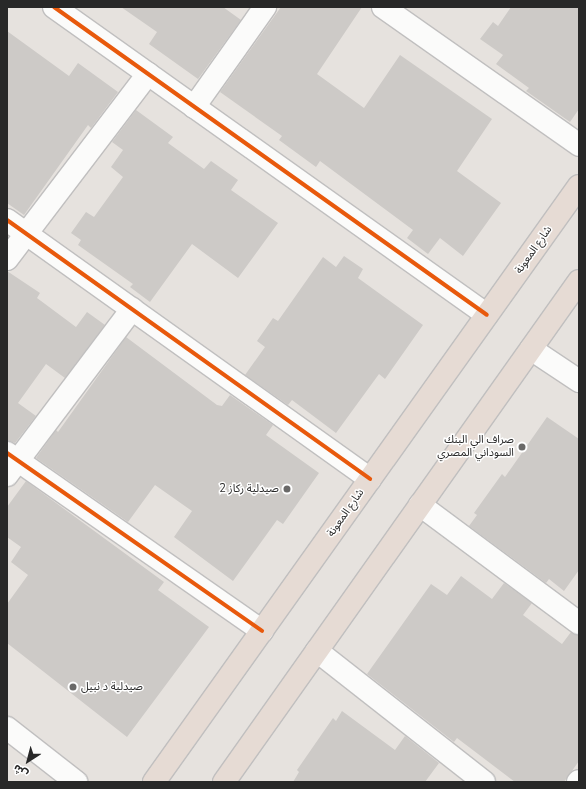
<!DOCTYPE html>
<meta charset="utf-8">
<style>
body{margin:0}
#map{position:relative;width:586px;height:789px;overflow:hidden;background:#e6e2de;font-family:"Nunito Sans","Noto Sans Arabic",sans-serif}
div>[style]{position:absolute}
.building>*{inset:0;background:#cdcac7}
.roads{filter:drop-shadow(1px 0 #c0bfbf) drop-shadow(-1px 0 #c0bfbf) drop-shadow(0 1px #c0bfbf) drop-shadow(0 -1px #c0bfbf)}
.street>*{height:22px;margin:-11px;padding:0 11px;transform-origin:11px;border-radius:11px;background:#fbfbfa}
.secondary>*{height:22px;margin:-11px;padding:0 11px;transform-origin:11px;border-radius:11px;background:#fbfbfa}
.highway>*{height:22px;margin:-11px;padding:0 11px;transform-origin:11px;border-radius:11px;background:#e6dbd4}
.cycleway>*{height:4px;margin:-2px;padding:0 2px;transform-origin:2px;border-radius:2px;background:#e8590c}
.dots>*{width:11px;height:11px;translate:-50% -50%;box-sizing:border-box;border:2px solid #fff;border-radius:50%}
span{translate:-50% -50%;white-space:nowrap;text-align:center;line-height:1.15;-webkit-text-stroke:3px #fff;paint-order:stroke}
.street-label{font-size:11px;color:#282828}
.poi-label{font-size:11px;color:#282828}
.right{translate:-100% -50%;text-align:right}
.left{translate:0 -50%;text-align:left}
.frame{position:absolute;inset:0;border:8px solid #282828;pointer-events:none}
.north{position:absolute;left:8px;top:741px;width:40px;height:40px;-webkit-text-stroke:3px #fff;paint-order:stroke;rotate:216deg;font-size:11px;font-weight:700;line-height:16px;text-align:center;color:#282828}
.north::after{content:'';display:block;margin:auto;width:14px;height:18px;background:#282828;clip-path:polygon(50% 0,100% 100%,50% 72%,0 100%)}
</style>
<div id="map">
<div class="building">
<i style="clip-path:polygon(121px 7px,223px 7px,241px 20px,198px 79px,149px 44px,157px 32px)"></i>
<i style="clip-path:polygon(281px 7px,362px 7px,317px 74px,364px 108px,400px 55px,492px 119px,457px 171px,501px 203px,463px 256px,440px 238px,428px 254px,407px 238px,413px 230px,320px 161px,316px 167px,279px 140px,282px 136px,220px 92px)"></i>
<i style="clip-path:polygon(511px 7px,579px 7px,579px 109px,570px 122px,526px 91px,529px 88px,496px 64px,503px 55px,480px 39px,493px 22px,498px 26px)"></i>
<i style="clip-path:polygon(7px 31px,69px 76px,78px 63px,118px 92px,91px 128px,88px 125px,24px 215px,7px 203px)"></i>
<i style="clip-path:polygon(136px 110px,173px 137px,168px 143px,204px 169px,211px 161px,238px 180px,231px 190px,278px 223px,238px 278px,192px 244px,150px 302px,130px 287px,133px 284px,78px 245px,81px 240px,71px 233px,86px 212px,94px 217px,123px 177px,111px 167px,123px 150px,112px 142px)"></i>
<i style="clip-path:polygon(344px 256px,363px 269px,358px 278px,423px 325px,385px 379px,379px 374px,336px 433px,292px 400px,288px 405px,245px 375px,265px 347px,257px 341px,273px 318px,278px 321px,323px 257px,336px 267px)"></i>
<i style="clip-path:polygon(7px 271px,40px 293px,37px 298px,76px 327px,87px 312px,105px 325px,65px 378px,46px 364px,18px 403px,36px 416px,15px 443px,7px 440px)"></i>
<i style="clip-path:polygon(126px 337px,217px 405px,222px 406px,230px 395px,273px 425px,266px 435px,319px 473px,283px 524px,277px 520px,233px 581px,174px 537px,192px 511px,155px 485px,128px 522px,36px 458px,56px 430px,58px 432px)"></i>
<i style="clip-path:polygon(547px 417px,579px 439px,579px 570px,564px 591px,549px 579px,546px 583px,469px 526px,477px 515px,474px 513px,502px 474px,505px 477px)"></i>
<i style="clip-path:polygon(26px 481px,164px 582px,158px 590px,209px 627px,127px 737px,7px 643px,7px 604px,28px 575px,11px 562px,21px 547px,7px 537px,7px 507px)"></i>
<i style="clip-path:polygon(461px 576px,492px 599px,504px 583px,532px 603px,523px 615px,562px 644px,571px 632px,579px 635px,579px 761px,564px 782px,515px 782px,457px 738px,454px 742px,367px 674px,431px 584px,447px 595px)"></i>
<i style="clip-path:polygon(342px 711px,395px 750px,405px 736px,439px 763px,425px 782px,293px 782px,299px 772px,297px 770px,333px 718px,336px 721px)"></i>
</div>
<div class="roads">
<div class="street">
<i style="left:54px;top:7px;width:531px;rotate:35.42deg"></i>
<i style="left:383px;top:7px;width:240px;rotate:35.1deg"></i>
<i style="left:194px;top:107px;width:123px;rotate:-54.6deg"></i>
<i style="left:7px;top:220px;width:446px;rotate:35.5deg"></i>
<i style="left:7px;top:259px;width:233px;rotate:-52.7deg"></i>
<i style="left:531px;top:349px;width:58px;rotate:33.7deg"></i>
<i style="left:7px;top:453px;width:311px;rotate:34.9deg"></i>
<i style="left:7px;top:475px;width:208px;rotate:-53deg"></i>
<i style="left:420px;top:505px;width:198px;rotate:36.6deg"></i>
<i style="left:317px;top:651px;width:212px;rotate:38.1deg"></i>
<i style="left:578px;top:782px;width:1px;rotate:-45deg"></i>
</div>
<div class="secondary">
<i style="left:7px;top:728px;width:88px;rotate:38deg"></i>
</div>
<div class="highway">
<i style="left:154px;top:782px;width:732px;rotate:-54.51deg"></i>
<i style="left:224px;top:782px;width:614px;rotate:-54.68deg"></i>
</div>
</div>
<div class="cycleway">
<i style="left:54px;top:7px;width:531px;rotate:35.42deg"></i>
<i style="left:7px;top:220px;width:446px;rotate:35.5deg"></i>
<i style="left:7px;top:453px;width:311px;rotate:34.9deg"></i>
</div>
<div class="dots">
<i style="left:522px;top:447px;background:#6a6968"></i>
<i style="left:287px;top:489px;background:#6a6968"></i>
<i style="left:73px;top:687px;background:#6a6968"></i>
</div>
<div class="street-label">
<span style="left:534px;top:250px;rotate:-55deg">شارع المعونة</span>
<span style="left:346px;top:513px;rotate:-55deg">شارع المعونة</span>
</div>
<div class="poi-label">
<span class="right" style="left:514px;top:447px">صراف الي البنك<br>السوداني المصري</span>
<span class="right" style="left:279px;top:489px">صيدلية ركاز 2</span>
<span class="left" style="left:81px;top:687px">صيدلية د نبيل</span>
</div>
<div class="frame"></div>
<div class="north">ش</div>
</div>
